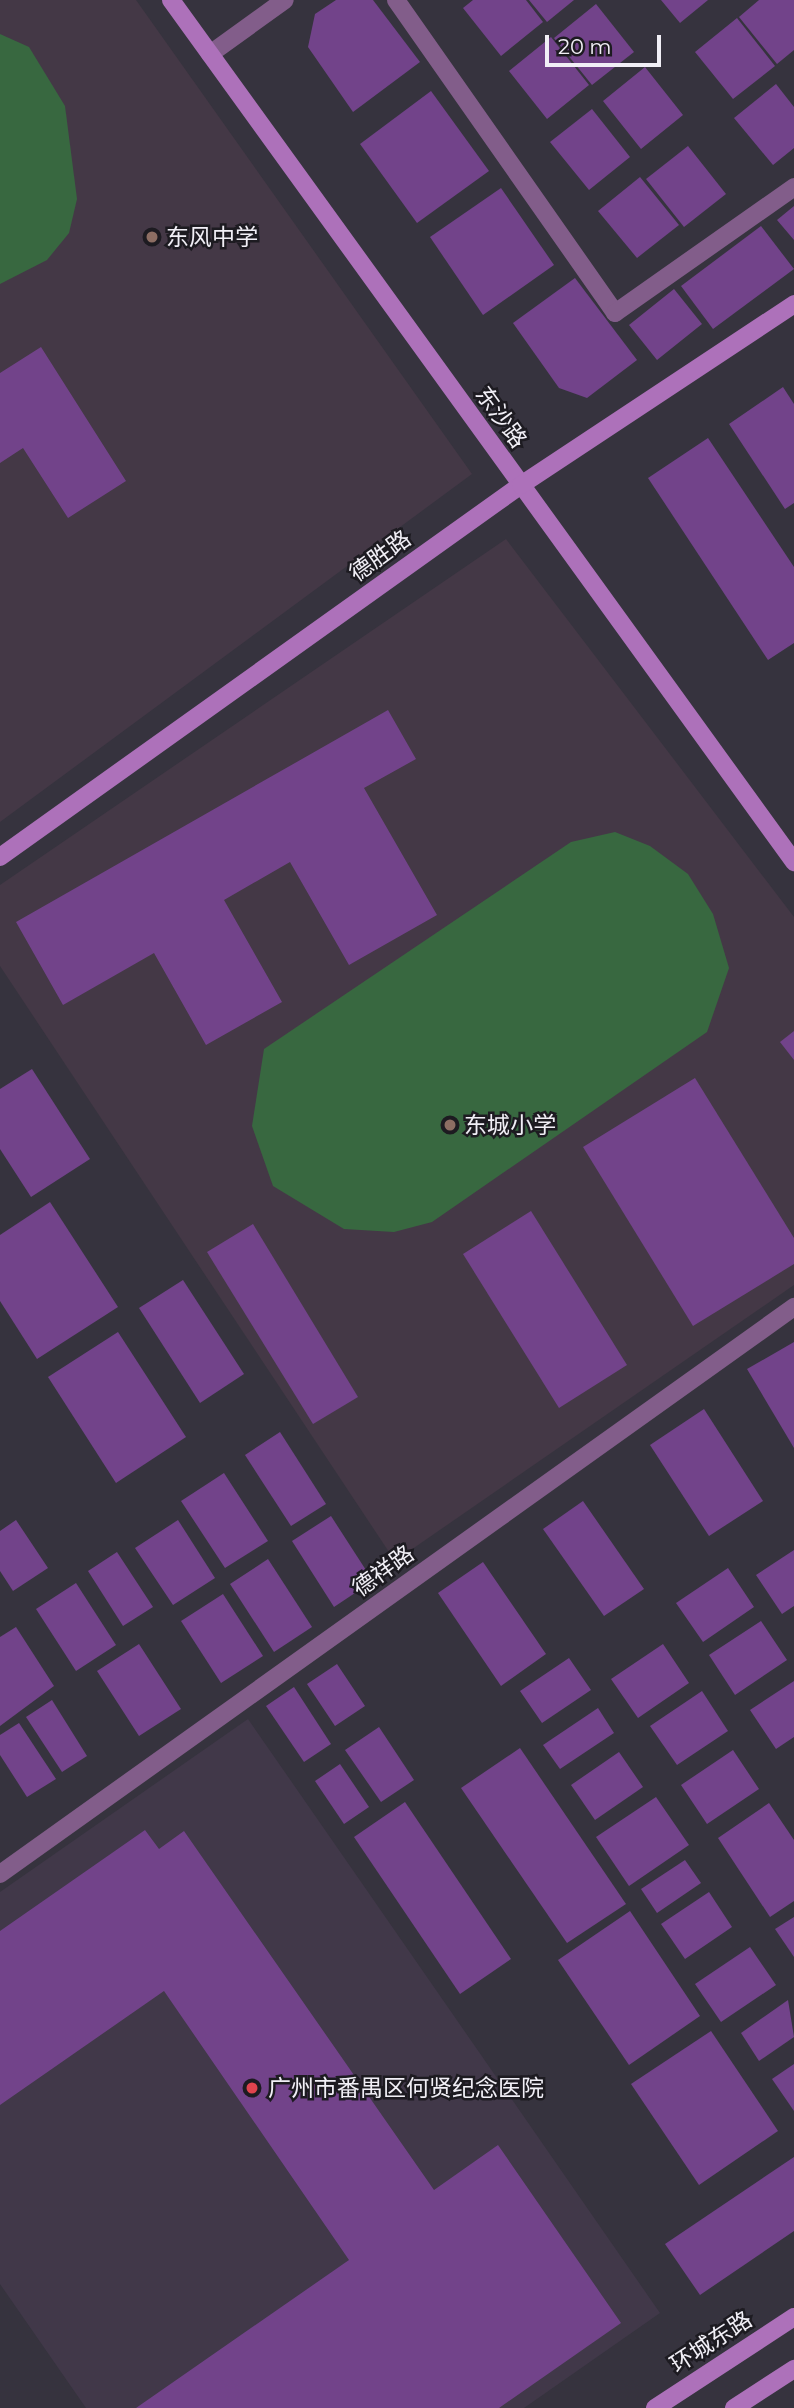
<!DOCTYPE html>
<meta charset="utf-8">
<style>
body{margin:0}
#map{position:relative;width:794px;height:2408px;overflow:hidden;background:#36333e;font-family:Montserrat,"Noto Sans SC",sans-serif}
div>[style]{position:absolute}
.education>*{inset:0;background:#443846}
.medical>*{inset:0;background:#413849}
.green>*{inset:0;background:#386840}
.building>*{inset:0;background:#72438a}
.street>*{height:18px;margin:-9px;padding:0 9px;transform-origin:9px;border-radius:9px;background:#825d8a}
.secondary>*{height:18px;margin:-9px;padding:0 9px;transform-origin:9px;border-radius:9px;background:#ad71ba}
.dots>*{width:19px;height:19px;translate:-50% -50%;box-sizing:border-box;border:4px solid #1d1b21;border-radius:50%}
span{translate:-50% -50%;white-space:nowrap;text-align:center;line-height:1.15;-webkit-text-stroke:5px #1d1b21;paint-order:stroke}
.poi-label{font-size:23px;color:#f1eff6}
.left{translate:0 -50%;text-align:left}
.street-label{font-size:23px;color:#f1eff6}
.scale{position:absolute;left:545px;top:35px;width:116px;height:32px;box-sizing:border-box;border:4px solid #f1eff6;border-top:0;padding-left:9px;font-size:21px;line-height:24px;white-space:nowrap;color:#f1eff6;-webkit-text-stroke:5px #1d1b21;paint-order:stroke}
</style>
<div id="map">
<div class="education">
<i style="clip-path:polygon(0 0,136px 0,472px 474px,0 822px)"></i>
<i style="clip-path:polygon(506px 539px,794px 917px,794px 1285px,395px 1561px,0 966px,0 885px)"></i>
</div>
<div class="medical">
<i style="clip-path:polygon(248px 1719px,660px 2313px,524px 2408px,86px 2408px,0 2284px,0 1892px)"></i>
</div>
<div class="green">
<i style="clip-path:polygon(0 34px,29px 47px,65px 106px,77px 199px,69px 233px,47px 260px,0 284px)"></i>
<i style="clip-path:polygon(615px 832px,650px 846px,688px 874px,713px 914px,729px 968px,707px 1032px,432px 1222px,394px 1232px,344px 1229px,273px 1186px,252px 1126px,264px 1049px,571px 842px)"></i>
</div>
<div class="building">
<i style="clip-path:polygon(336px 0,373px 0,420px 62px,353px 112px,308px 47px,315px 14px)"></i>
<i style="clip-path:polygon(473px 0,526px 0,543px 22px,501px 56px,463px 8px)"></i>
<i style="clip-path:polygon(529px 0,574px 0,547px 22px)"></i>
<i style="clip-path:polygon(661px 0,708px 0,680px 23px)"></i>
<i style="clip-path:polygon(759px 0,794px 0,794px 50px,777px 64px,739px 17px)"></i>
<i style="clip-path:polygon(596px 4px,634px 52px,592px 85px,554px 38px)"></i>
<i style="clip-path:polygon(737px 18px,775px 66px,733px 99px,695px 52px)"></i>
<i style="clip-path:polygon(551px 37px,589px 85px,547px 119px,509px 71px)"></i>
<i style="clip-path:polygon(645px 67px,683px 115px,641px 149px,603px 101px)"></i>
<i style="clip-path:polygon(776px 84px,794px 107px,794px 148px,773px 165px,734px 118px)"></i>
<i style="clip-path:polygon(431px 91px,489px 171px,417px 223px,360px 144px)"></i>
<i style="clip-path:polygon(592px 109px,630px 157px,589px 190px,550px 142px)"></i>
<i style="clip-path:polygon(688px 146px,726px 194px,684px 227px,646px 179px)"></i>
<i style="clip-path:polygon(640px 177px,679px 225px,637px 258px,598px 211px)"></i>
<i style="clip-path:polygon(501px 188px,554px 265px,483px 315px,430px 237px)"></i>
<i style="clip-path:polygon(794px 206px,794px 240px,777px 220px)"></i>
<i style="clip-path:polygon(761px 226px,794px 269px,713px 329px,681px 286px)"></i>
<i style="clip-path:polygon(575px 278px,637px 360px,587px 398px,559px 388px,513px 323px)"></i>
<i style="clip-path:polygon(674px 289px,702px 324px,657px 360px,629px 325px)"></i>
<i style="clip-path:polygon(41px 347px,126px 481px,68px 518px,23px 448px,0 463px,0 373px)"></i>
<i style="clip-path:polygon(783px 387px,794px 404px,794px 503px,785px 509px,729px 424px)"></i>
<i style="clip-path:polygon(708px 438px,794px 567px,794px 643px,768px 660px,648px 478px)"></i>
<i style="clip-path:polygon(388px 710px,416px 759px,364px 788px,437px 915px,349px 965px,290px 862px,224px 900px,282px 1002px,206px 1045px,154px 953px,63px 1005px,16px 922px)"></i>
<i style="clip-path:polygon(794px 1031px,794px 1060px,780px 1042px)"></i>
<i style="clip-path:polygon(32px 1069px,90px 1159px,31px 1197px,0 1149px,0 1089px)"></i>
<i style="clip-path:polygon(695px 1078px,794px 1238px,794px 1264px,693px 1326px,583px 1147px)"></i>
<i style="clip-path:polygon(50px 1202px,118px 1307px,37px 1359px,0 1301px,0 1235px)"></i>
<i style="clip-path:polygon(531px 1211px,627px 1365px,559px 1408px,463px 1254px)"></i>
<i style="clip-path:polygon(253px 1224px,358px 1397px,313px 1424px,207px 1252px)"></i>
<i style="clip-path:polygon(183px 1280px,244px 1374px,200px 1403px,139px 1308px)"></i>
<i style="clip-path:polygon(118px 1332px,186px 1437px,116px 1483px,48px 1377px)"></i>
<i style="clip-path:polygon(794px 1342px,794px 1448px,747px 1369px)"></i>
<i style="clip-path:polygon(704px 1409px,763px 1501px,709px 1536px,650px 1445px)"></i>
<i style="clip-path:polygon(280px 1432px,326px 1504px,291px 1526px,245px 1455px)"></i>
<i style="clip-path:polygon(224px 1473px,268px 1541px,225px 1568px,181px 1501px)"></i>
<i style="clip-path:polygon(583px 1501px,644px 1589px,604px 1616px,543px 1529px)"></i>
<i style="clip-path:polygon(331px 1516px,373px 1581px,334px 1607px,292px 1541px)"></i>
<i style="clip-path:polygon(16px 1520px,48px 1568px,13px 1591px,0 1571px,0 1531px)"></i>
<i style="clip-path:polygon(178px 1520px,215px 1578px,173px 1605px,135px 1548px)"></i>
<i style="clip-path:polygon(794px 1550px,794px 1606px,782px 1614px,756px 1575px)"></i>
<i style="clip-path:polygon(117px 1552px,153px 1607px,123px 1626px,88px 1571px)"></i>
<i style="clip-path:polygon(268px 1559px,312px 1627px,274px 1652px,230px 1584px)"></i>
<i style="clip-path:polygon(483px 1562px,546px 1654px,501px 1686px,438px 1593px)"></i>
<i style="clip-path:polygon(728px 1568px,754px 1607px,703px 1642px,676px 1603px)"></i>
<i style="clip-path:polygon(76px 1583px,116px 1645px,76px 1671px,36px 1609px)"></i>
<i style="clip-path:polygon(223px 1594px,263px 1656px,221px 1683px,181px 1621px)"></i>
<i style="clip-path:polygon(761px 1621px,787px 1660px,735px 1695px,709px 1655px)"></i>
<i style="clip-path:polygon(16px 1627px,54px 1686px,0 1726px,0 1637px)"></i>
<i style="clip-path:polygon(139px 1644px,181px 1709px,139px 1736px,97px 1671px)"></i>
<i style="clip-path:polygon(663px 1644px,689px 1683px,638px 1718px,611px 1679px)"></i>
<i style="clip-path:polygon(569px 1658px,591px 1690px,542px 1723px,520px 1691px)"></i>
<i style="clip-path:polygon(337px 1664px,365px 1706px,335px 1726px,307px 1684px)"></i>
<i style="clip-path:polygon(794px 1681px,794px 1737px,776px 1749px,750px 1710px)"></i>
<i style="clip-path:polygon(294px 1687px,331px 1744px,304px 1762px,266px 1706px)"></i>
<i style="clip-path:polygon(702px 1691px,728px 1731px,677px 1765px,650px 1726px)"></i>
<i style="clip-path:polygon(52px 1700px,87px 1756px,62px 1772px,26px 1717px)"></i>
<i style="clip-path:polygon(598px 1708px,614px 1733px,560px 1769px,543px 1745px)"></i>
<i style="clip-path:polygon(19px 1723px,56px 1779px,27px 1797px,0 1755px,0 1735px)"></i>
<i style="clip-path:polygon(379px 1727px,414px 1780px,381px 1802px,345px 1750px)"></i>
<i style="clip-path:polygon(520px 1748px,626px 1904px,567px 1943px,461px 1788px)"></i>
<i style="clip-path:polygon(733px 1750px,759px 1789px,707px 1824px,681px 1785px)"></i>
<i style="clip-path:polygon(619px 1752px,643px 1787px,595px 1820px,571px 1785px)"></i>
<i style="clip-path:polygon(340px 1764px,369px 1807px,344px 1824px,315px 1781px)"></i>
<i style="clip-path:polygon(656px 1797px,689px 1845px,629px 1886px,596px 1837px)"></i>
<i style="clip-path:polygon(405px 1802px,511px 1959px,460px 1994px,354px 1837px)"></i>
<i style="clip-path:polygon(769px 1803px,794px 1840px,794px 1901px,770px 1917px,718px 1838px)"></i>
<i style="clip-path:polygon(145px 1830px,159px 1849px,184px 1831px,434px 2190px,498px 2145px,621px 2323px,499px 2408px,136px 2408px,349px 2260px,164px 1991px,0 2105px,0 1931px)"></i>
<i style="clip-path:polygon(685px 1860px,701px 1883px,657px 1913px,641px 1889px)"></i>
<i style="clip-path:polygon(709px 1892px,732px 1927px,685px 1959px,661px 1924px)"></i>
<i style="clip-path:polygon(630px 1911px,700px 2016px,629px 2065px,558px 1960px)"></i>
<i style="clip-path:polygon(794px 1917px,794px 1957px,775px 1929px)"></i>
<i style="clip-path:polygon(750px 1947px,776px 1985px,721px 2022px,695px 1984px)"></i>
<i style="clip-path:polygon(788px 2000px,794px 2037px,759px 2061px,741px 2033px)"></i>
<i style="clip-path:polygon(711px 2031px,778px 2131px,699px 2185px,631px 2084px)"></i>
<i style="clip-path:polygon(794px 2064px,794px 2111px,772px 2079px)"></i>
<i style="clip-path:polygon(794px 2157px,794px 2231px,700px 2295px,665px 2244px)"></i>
</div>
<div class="street">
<i style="left:396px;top:0;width:382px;rotate:55deg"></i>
<i style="left:615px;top:313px;width:219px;rotate:-35.1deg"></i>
<i style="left:210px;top:54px;width:92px;rotate:-35.8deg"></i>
<i style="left:0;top:1874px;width:976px;rotate:-35.53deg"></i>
</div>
<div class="secondary">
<i style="left:171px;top:0;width:1064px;rotate:54.14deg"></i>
<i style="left:0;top:857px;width:640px;rotate:-35.53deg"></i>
<i style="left:521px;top:485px;width:328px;rotate:-33.5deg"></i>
<i style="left:655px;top:2408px;width:166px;rotate:-33.2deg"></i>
<i style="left:734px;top:2408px;width:72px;rotate:-33deg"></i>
</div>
<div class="dots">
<i style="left:152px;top:237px;background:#8d6e63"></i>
<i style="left:450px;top:1125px;background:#8d6e63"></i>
<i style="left:252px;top:2088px;background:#e0444e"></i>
</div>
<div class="poi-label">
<span class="left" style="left:166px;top:237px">东风中学</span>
<span class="left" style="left:464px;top:1125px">东城小学</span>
<span class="left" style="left:268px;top:2088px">广州市番禺区何贤纪念医院</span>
</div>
<div class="street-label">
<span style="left:501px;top:417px;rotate:54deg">东沙路</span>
<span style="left:380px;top:556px;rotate:-36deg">德胜路</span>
<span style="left:383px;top:1571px;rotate:-36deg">德祥路</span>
<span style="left:711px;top:2342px;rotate:-33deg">环城东路</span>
</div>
<div class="scale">20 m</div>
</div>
